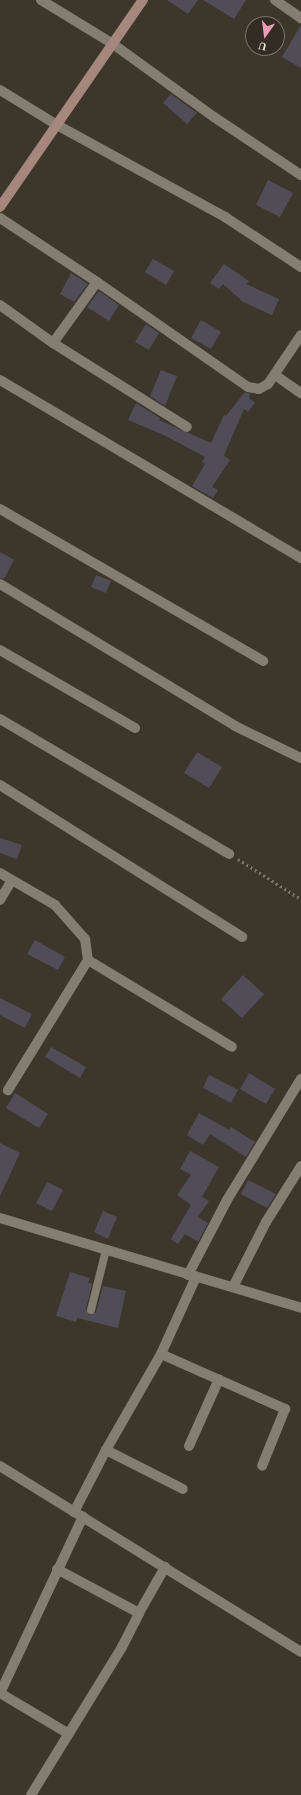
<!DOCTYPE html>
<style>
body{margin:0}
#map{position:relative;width:301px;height:1795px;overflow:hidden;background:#3c362b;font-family:"Times New Roman",serif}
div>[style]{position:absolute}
.building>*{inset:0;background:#504d59}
.path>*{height:2.5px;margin-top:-1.25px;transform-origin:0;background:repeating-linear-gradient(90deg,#7c776d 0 2px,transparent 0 5px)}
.lane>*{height:8px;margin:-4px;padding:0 4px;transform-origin:4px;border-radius:4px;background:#847d71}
.street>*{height:10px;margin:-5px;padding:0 5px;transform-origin:5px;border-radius:5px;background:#847d71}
.secondary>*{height:10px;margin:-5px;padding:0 5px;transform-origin:5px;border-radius:5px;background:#a5877d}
span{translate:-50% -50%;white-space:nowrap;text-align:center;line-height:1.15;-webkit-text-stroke:4px #322c22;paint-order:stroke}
.north{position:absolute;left:245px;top:16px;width:40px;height:40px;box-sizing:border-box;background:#322c22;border:1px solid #7a756c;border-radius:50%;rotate:194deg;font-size:11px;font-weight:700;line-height:16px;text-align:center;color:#e6e3dc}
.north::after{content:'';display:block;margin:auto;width:14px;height:18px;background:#f09ab7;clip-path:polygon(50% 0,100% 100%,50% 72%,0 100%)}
</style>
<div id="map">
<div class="building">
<i style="clip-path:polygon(167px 0,198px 0,188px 14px)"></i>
<i style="clip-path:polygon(203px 0,246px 0,234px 19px)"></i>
<i style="clip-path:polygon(301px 25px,301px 68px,282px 57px)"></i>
<i style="clip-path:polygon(171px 94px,197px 113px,187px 124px,163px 103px)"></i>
<i style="clip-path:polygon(268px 180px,293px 193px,280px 217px,256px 205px)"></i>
<i style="clip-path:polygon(153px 259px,174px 271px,166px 285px,145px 272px)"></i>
<i style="clip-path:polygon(224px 264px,249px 281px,246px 284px,279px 299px,272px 315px,243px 302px,223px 284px,219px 289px,210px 283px)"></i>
<i style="clip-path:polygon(71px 273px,88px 284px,74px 302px,60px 294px)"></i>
<i style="clip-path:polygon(99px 291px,119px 305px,109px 321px,87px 307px)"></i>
<i style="clip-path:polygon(201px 320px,221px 332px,211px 349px,191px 338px)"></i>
<i style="clip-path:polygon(146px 324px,159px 333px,149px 350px,135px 342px)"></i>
<i style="clip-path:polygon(161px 370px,177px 376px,165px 406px,150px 396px)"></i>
<i style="clip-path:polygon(245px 392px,250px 394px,249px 398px,255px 403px,248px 412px,244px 409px,224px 455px,230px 460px,212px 487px,218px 490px,213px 498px,192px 486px,205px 464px,202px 462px,205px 457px,166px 436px,128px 420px,136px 403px,160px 418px,159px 420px,211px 443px,224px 415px,226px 416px)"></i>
<i style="clip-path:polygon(0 552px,14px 560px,4px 579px,0 578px)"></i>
<i style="clip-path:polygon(96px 575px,111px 581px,106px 593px,91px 587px)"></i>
<i style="clip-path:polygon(197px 752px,222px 767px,209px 788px,184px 773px)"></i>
<i style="clip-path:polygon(0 838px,22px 845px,17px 859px,0 853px)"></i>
<i style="clip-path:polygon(35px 940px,65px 957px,58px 970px,27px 954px)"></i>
<i style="clip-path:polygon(243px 975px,264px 994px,242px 1018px,221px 999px)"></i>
<i style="clip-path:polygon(0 998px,32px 1014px,25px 1028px,0 1015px)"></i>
<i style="clip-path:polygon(51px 1047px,86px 1067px,80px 1078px,45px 1057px)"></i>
<i style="clip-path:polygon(249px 1073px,275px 1089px,266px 1104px,240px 1089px)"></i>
<i style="clip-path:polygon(209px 1075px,238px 1090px,231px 1103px,203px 1088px)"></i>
<i style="clip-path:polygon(15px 1093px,48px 1114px,39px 1128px,6px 1108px)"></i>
<i style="clip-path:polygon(199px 1113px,229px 1130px,231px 1127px,255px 1142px,246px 1157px,210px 1134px,203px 1145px,187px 1135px)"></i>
<i style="clip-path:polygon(0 1143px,20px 1153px,0 1196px)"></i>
<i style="clip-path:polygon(190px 1151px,219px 1167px,202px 1197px,209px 1201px,198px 1217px,208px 1223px,198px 1242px,185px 1234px,178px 1244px,171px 1239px,191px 1205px,177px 1195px,191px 1175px,180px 1169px)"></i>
<i style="clip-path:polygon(248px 1180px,276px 1194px,267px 1208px,241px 1194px)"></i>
<i style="clip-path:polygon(47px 1182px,63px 1190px,52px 1211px,36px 1203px)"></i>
<i style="clip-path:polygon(103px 1211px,117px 1217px,108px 1239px,94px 1232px)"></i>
<i style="clip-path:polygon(70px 1272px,90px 1278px,88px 1283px,92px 1284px,86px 1309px,89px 1315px,96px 1312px,103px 1286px,126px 1291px,118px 1328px,77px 1318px,76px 1322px,56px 1316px)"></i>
</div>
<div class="path">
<i style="left:238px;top:859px;width:75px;rotate:32.4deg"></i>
</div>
<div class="lane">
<i style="left:91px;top:1310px;width:62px;rotate:-76deg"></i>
</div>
<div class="street">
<i style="left:41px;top:0;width:84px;rotate:31.4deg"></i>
<i style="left:113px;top:44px;width:125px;rotate:35.9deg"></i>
<i style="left:214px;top:117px;width:105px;rotate:33.7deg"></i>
<i style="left:275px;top:0;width:32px;rotate:35deg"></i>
<i style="left:0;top:90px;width:67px;rotate:31.6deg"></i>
<i style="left:57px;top:125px;width:192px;rotate:28.7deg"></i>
<i style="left:225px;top:217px;width:91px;rotate:33.3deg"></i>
<i style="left:0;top:218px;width:116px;rotate:33.4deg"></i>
<i style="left:97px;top:282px;width:184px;rotate:34.8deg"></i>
<i style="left:248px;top:387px;width:11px;rotate:10deg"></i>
<i style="left:259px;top:389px;width:10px;rotate:-29deg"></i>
<i style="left:268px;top:384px;width:59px;rotate:-56deg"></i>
<i style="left:97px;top:282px;width:75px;rotate:125.8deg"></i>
<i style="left:53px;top:343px;width:158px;rotate:32.1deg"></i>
<i style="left:0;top:305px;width:65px;rotate:35.6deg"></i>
<i style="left:275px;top:375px;width:32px;rotate:35deg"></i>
<i style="left:0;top:380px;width:350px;rotate:30.6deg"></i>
<i style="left:0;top:509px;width:304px;rotate:30deg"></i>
<i style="left:0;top:584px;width:275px;rotate:31.1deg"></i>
<i style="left:235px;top:726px;width:73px;rotate:25.9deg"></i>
<i style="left:0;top:650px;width:156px;rotate:30deg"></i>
<i style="left:0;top:719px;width:266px;rotate:30.5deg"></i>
<i style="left:0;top:785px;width:286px;rotate:32.1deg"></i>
<i style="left:0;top:873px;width:64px;rotate:30.2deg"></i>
<i style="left:55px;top:905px;width:45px;rotate:48.6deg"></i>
<i style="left:85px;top:939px;width:21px;rotate:82deg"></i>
<i style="left:88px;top:960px;width:153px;rotate:121.6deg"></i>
<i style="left:0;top:900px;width:23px;rotate:-59deg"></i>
<i style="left:88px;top:960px;width:168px;rotate:31.1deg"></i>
<i style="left:0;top:1218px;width:314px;rotate:16.6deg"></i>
<i style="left:188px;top:1275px;width:85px;rotate:-62.5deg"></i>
<i style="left:227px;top:1200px;width:142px;rotate:-58.6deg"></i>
<i style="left:233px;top:1287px;width:73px;rotate:-63.1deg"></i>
<i style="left:266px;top:1222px;width:66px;rotate:-58deg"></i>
<i style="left:161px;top:1354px;width:136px;rotate:23.9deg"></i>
<i style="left:285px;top:1409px;width:61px;rotate:112deg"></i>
<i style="left:189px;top:1446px;width:73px;rotate:-65.9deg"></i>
<i style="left:106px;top:1450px;width:86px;rotate:26.9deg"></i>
<i style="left:0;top:1466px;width:354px;rotate:31.7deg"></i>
<i style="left:74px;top:1512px;width:70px;rotate:-62.7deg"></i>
<i style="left:106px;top:1450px;width:111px;rotate:-60.2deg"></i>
<i style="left:161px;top:1354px;width:85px;rotate:-65.6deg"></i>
<i style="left:139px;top:1613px;width:53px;rotate:-60.5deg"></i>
<i style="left:0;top:1693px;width:195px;rotate:-64.8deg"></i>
<i style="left:0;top:1693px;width:80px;rotate:30.7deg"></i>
<i style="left:31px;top:1795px;width:174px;rotate:-58.4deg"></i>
<i style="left:122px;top:1647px;width:38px;rotate:-63deg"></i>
<i style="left:139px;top:1613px;width:93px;rotate:-151.8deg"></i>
</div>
<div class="secondary">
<i style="left:0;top:207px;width:252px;rotate:-55.4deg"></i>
</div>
<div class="north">U</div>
</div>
